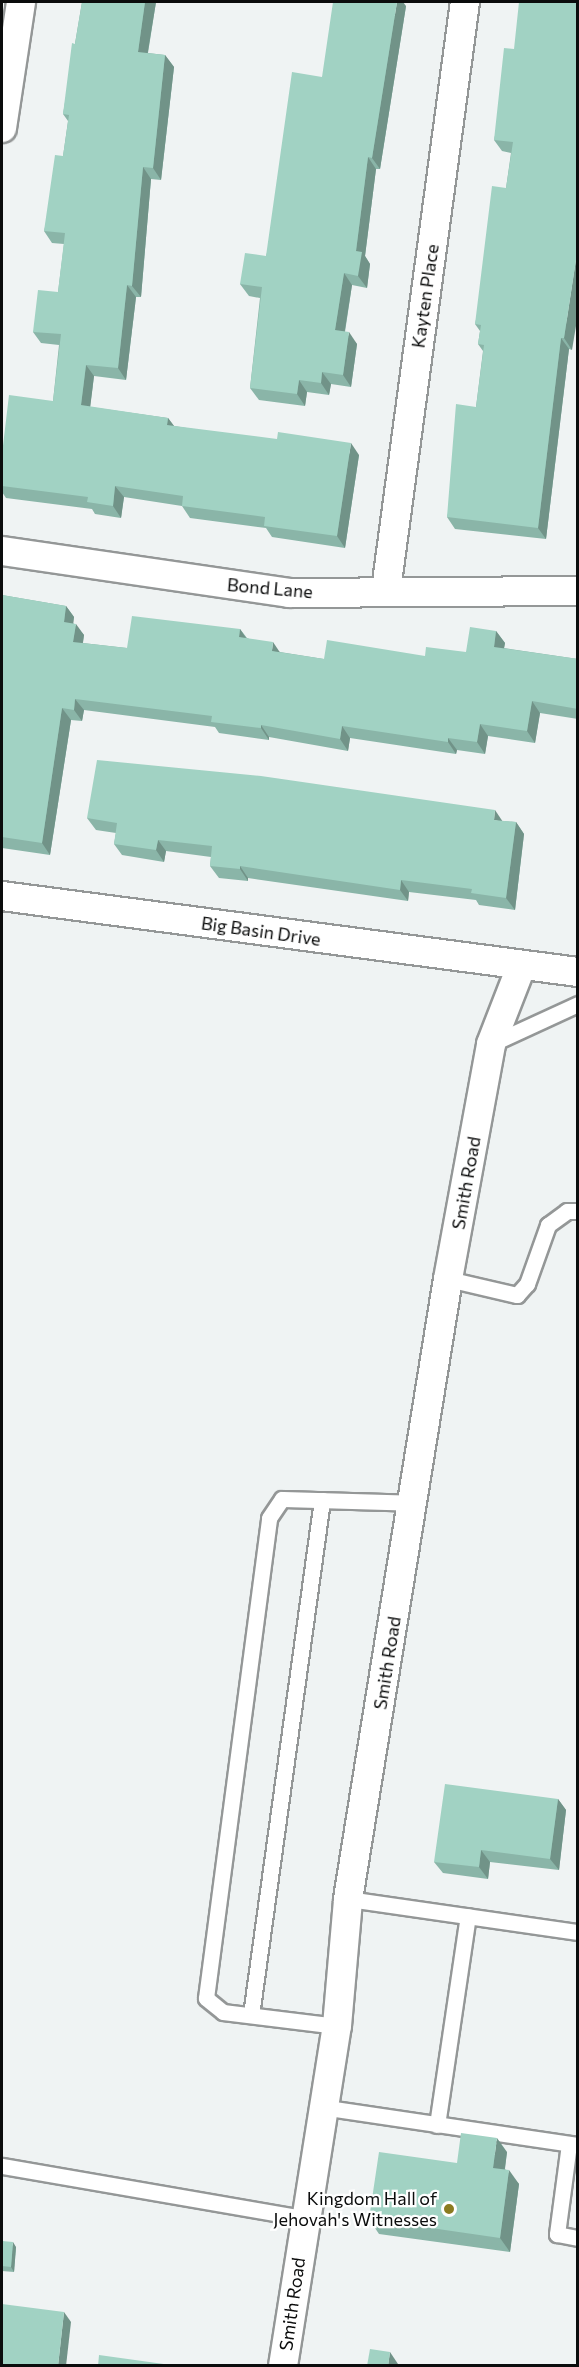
<!DOCTYPE html>
<style>
body{margin:0}
#map{position:relative;width:579px;height:2367px;overflow:hidden;background:#eff3f3;font-family:Commissioner,sans-serif}
div>[style]{position:absolute}
.roads{filter:drop-shadow(2px 0 #949797) drop-shadow(-2px 0 #949797) drop-shadow(0 2px #949797) drop-shadow(0 -2px #949797)}
.service>*{height:15px;margin:-7.5px;padding:0 7.5px;transform-origin:7.5px;border-radius:7.5px;background:#fff}
.minor>*{height:28px;margin:-14px;padding:0 14px;transform-origin:14px;border-radius:14px;background:#fff}
.wall>*{inset:0;background:#8ab5a8}
.shaded-wall>*{inset:0;background:#719388}
.building>*{inset:0;background:#a1d2c3}
.dots>*{width:16px;height:16px;translate:-50% -50%;box-sizing:border-box;border:3px solid #fff;border-radius:50%}
span{translate:-50% -50%;white-space:nowrap;text-align:center;line-height:1.15;-webkit-text-stroke:4.5px #fff;paint-order:stroke}
.street-label{font-size:18px;color:#0b0c0c}
.poi-label{font-size:18px;color:#0b0c0c}
.right{translate:-100% -50%;text-align:right}
.frame{position:absolute;inset:0;border:3px solid #0b0c0c;pointer-events:none}
</style>
<div id="map">
<div class="roads">
<div class="service">
<i style="left:491px;top:1044px;width:96px;rotate:-24.7deg"></i>
<i style="left:448px;top:1279px;width:71px;rotate:13.1deg"></i>
<i style="left:517px;top:1295px;width:15px;rotate:-48deg"></i>
<i style="left:527px;top:1284px;width:63px;rotate:-70.4deg"></i>
<i style="left:548px;top:1225px;width:24px;rotate:-36deg"></i>
<i style="left:567px;top:1211px;width:11px"></i>
<i style="left:348px;top:1899px;width:232px;rotate:8.2deg"></i>
<i style="left:251px;top:2015px;width:520px;rotate:-82.15deg"></i>
<i style="left:337px;top:2026px;width:115px;rotate:-173deg"></i>
<i style="left:223px;top:2012px;width:22px;rotate:-141deg"></i>
<i style="left:206px;top:1998px;width:484px;rotate:-82.5deg"></i>
<i style="left:269px;top:1518px;width:23px;rotate:-56deg"></i>
<i style="left:282px;top:1499px;width:131px;rotate:1.7deg"></i>
<i style="left:321px;top:2107px;width:260px;rotate:8.4deg"></i>
<i style="left:437px;top:2125px;width:211px;rotate:-81.6deg"></i>
<i style="left:569px;top:2144px;width:91px;rotate:97.6deg"></i>
<i style="left:557px;top:2234px;width:21px;rotate:11deg"></i>
<i style="left:2px;top:2166px;width:306px;rotate:9.8deg"></i>
</div>
<div class="minor">
<i style="left:2px;top:128px;width:127px;rotate:-81.4deg"></i>
<i style="left:2px;top:551px;width:290px;rotate:8.3deg"></i>
<i style="left:289px;top:593px;width:289px;rotate:-0.4deg"></i>
<i style="left:386px;top:590px;width:593px;rotate:-82.35deg"></i>
<i style="left:2px;top:896px;width:581px;rotate:7.52deg"></i>
<i style="left:283px;top:2366px;width:344px;rotate:-81deg"></i>
<i style="left:337px;top:2026px;width:127px;rotate:-85deg"></i>
<i style="left:348px;top:1899px;width:628px;rotate:-80.84deg"></i>
<i style="left:448px;top:1279px;width:239px;rotate:-79.6deg"></i>
<i style="left:491px;top:1044px;width:83px;rotate:-68.7deg"></i>
</div>
</div>
<div class="wall">
<i style="clip-path:polygon(76px 2px,156px 2px,148px 53px,165px 55px,174px 67px,161px 180px,151px 179px,141px 297px,136px 297px,126px 380px,94px 376px,90px 407px,168px 418px,174px 426px,359px 455px,345px 548px,272px 537px,266px 528px,190px 518px,182px 506px,124px 497px,121px 518px,95px 514px,92px 509px,6px 498px,2px 492px,2px 454px,53px 401px,59px 345px,41px 343px,33px 332px,58px 292px,64px 244px,52px 243px,44px 231px,63px 156px,68px 121px,63px 114px,82px 2px)"></i>
<i style="clip-path:polygon(406px 6px,380px 169px,376px 169px,365px 256px,370px 264px,367px 288px,352px 285px,345px 332px,357px 344px,351px 387px,331px 384px,329px 395px,307px 392px,305px 406px,259px 400px,250px 388px,260px 298px,249px 296px,240px 284px,266px 256px,322px 77px)"></i>
<i style="clip-path:polygon(514px 49px,572px 350px,569px 349px,546px 539px,455px 529px,447px 517px,476px 407px,483px 351px,478px 344px,480px 331px,475px 324px,506px 188px,511px 153px,502px 151px,494px 140px)"></i>
<i style="clip-path:polygon(2px 595px,66px 606px,74px 617px,73px 623px,84px 635px,83px 643px,127px 648px,240px 629px,247px 638px,280px 652px,324px 659px,425px 656px,466px 652px,496px 631px,505px 643px,504px 648px,578px 659px,578px 719px,540px 713px,535px 743px,488px 736px,485px 754px,457px 750px,456px 754px,350px 738px,348px 751px,269px 737px,269px 740px,219px 733px,215px 727px,84px 710px,82px 721px,71px 720px,50px 855px,2px 848px)"></i>
<i style="clip-path:polygon(87px 818px,503px 821px,516px 822px,524px 834px,515px 910px,479px 905px,476px 900px,409px 892px,408px 901px,248px 878px,248px 881px,219px 878px,210px 866px,211px 857px,166px 851px,164px 862px,122px 855px,114px 844px,116px 833px,96px 830px)"></i>
<i style="clip-path:polygon(558px 1799px,566px 1810px,559px 1870px,490px 1862px,488px 1879px,443px 1873px,434px 1862px)"></i>
<i style="clip-path:polygon(507px 2152px,505px 2169px,519px 2184px,510px 2252px,379px 2234px,369px 2219px,457px 2163px)"></i>
<i style="clip-path:polygon(2px 2241px,16px 2247px,14px 2272px,2px 2271px)"></i>
</div>
<div class="shaded-wall">
<i style="clip-path:polygon(145px 2px,156px 2px,146px 63px,138px 52px)"></i>
<i style="clip-path:polygon(397px 2px,403px 2px,406px 6px,380px 169px,372px 158px)"></i>
<i style="clip-path:polygon(165px 55px,174px 67px,161px 180px,153px 168px)"></i>
<i style="clip-path:polygon(368px 157px,376px 169px,365px 256px,370px 264px,367px 288px,358px 276px,356px 251px)"></i>
<i style="clip-path:polygon(143px 167px,151px 179px,141px 297px,132px 286px)"></i>
<i style="clip-path:polygon(578px 246px,578px 314px,572px 350px,564px 338px)"></i>
<i style="clip-path:polygon(344px 273px,352px 285px,343px 342px,335px 330px)"></i>
<i style="clip-path:polygon(127px 285px,136px 297px,126px 380px,118px 368px)"></i>
<i style="clip-path:polygon(349px 332px,357px 344px,351px 387px,343px 375px)"></i>
<i style="clip-path:polygon(561px 338px,569px 349px,546px 539px,538px 528px)"></i>
<i style="clip-path:polygon(86px 365px,94px 376px,89px 417px,81px 405px)"></i>
<i style="clip-path:polygon(322px 372px,331px 384px,329px 395px,321px 383px)"></i>
<i style="clip-path:polygon(299px 380px,307px 392px,305px 406px,297px 394px)"></i>
<i style="clip-path:polygon(168px 418px,177px 430px,167px 425px)"></i>
<i style="clip-path:polygon(351px 443px,359px 455px,345px 548px,337px 536px)"></i>
<i style="clip-path:polygon(115px 486px,124px 497px,121px 518px,113px 506px)"></i>
<i style="clip-path:polygon(66px 606px,74px 617px,72px 634px,64px 622px)"></i>
<i style="clip-path:polygon(76px 624px,84px 635px,81px 654px,73px 642px)"></i>
<i style="clip-path:polygon(240px 629px,248px 641px,239px 637px)"></i>
<i style="clip-path:polygon(496px 631px,505px 643px,502px 659px,494px 647px)"></i>
<i style="clip-path:polygon(273px 642px,281px 654px,272px 651px)"></i>
<i style="clip-path:polygon(75px 699px,84px 710px,82px 721px,74px 710px)"></i>
<i style="clip-path:polygon(532px 701px,540px 713px,535px 743px,527px 731px)"></i>
<i style="clip-path:polygon(62px 708px,71px 720px,50px 855px,42px 843px)"></i>
<i style="clip-path:polygon(480px 724px,488px 736px,485px 754px,477px 742px)"></i>
<i style="clip-path:polygon(261px 725px,269px 737px,269px 740px,261px 728px)"></i>
<i style="clip-path:polygon(342px 726px,350px 738px,348px 751px,340px 739px)"></i>
<i style="clip-path:polygon(448px 738px,457px 750px,456px 754px,448px 742px)"></i>
<i style="clip-path:polygon(495px 810px,503px 822px,494px 820px)"></i>
<i style="clip-path:polygon(516px 822px,524px 834px,515px 910px,506px 898px)"></i>
<i style="clip-path:polygon(158px 840px,166px 851px,164px 862px,156px 850px)"></i>
<i style="clip-path:polygon(240px 866px,248px 878px,248px 881px,240px 869px)"></i>
<i style="clip-path:polygon(401px 880px,409px 892px,408px 901px,400px 890px)"></i>
<i style="clip-path:polygon(558px 1799px,566px 1810px,559px 1870px,550px 1859px)"></i>
<i style="clip-path:polygon(481px 1850px,490px 1862px,488px 1879px,479px 1867px)"></i>
<i style="clip-path:polygon(497px 2138px,507px 2152px,503px 2182px,493px 2168px)"></i>
<i style="clip-path:polygon(509px 2170px,519px 2184px,510px 2252px,500px 2238px)"></i>
<i style="clip-path:polygon(13px 2242px,16px 2247px,14px 2272px,11px 2267px)"></i>
<i style="clip-path:polygon(64px 2312px,71px 2322px,66px 2366px,58px 2366px)"></i>
<i style="clip-path:polygon(390px 2352px,398px 2364px,398px 2366px,388px 2366px)"></i>
</div>
<div class="building">
<i style="clip-path:polygon(82px 2px,145px 2px,138px 52px,165px 55px,153px 168px,143px 167px,132px 286px,127px 285px,118px 368px,86px 365px,81px 405px,168px 418px,167px 425px,277px 439px,278px 432px,351px 443px,337px 536px,264px 526px,265px 517px,182px 506px,183px 496px,115px 486px,113px 506px,87px 502px,88px 497px,2px 486px,2px 454px,9px 395px,53px 401px,61px 334px,33px 332px,38px 290px,58px 292px,65px 233px,44px 231px,55px 155px,63px 156px,69px 115px,63px 114px,72px 43px,75px 44px)"></i>
<i style="clip-path:polygon(333px 2px,397px 2px,372px 158px,368px 157px,356px 251px,362px 252px,358px 276px,344px 273px,335px 330px,349px 332px,343px 375px,322px 372px,321px 383px,299px 380px,297px 394px,250px 388px,262px 287px,240px 284px,245px 253px,266px 256px,292px 72px,322px 77px)"></i>
<i style="clip-path:polygon(519px 2px,578px 2px,578px 247px,564px 338px,561px 338px,538px 528px,447px 517px,456px 404px,476px 407px,484px 345px,478px 344px,481px 325px,475px 324px,492px 186px,506px 188px,513px 142px,494px 140px,504px 48px,514px 49px)"></i>
<i style="clip-path:polygon(2px 595px,66px 606px,64px 622px,76px 624px,73px 642px,127px 648px,132px 616px,240px 629px,239px 637px,273px 642px,272px 651px,324px 659px,327px 640px,425px 656px,426px 647px,466px 652px,470px 627px,496px 631px,494px 647px,578px 659px,578px 709px,532px 701px,527px 731px,480px 724px,477px 742px,448px 738px,448px 742px,342px 726px,340px 739px,261px 725px,261px 728px,211px 722px,212px 716px,75px 699px,74px 710px,62px 708px,42px 843px,2px 837px)"></i>
<i style="clip-path:polygon(97px 760px,261px 776px,495px 810px,494px 820px,516px 822px,506px 898px,471px 893px,472px 889px,401px 880px,400px 890px,240px 866px,240px 869px,210px 866px,212px 846px,158px 840px,156px 850px,114px 844px,117px 823px,87px 818px)"></i>
<i style="clip-path:polygon(445px 1784px,558px 1799px,550px 1859px,481px 1850px,479px 1867px,434px 1862px)"></i>
<i style="clip-path:polygon(461px 2133px,497px 2138px,493px 2168px,509px 2170px,500px 2238px,369px 2219px,379px 2152px,457px 2163px)"></i>
<i style="clip-path:polygon(2px 2241px,13px 2242px,11px 2267px,2px 2266px)"></i>
<i style="clip-path:polygon(2px 2304px,64px 2312px,58px 2366px,2px 2366px)"></i>
<i style="clip-path:polygon(370px 2349px,390px 2352px,388px 2366px,367px 2366px)"></i>
<i style="clip-path:polygon(99px 2355px,178px 2366px,98px 2366px)"></i>
</div>
<div class="dots">
<i style="left:449px;top:2209px;background:#8b7b20"></i>
</div>
<div class="street-label">
<span style="left:425px;top:296px;rotate:-82deg">Kayten Place</span>
<span style="left:270px;top:588px;rotate:5deg">Bond Lane</span>
<span style="left:261px;top:931px;rotate:8deg">Big Basin Drive</span>
<span style="left:466px;top:1183px;rotate:-80deg">Smith Road</span>
<span style="left:387px;top:1663px;rotate:-81deg">Smith Road</span>
<span style="left:292px;top:2304px;rotate:-82deg">Smith Road</span>
</div>
<div class="poi-label">
<span class="right" style="left:437px;top:2209px">Kingdom Hall of<br>Jehovah's Witnesses</span>
</div>
<div class="frame"></div>
</div>
